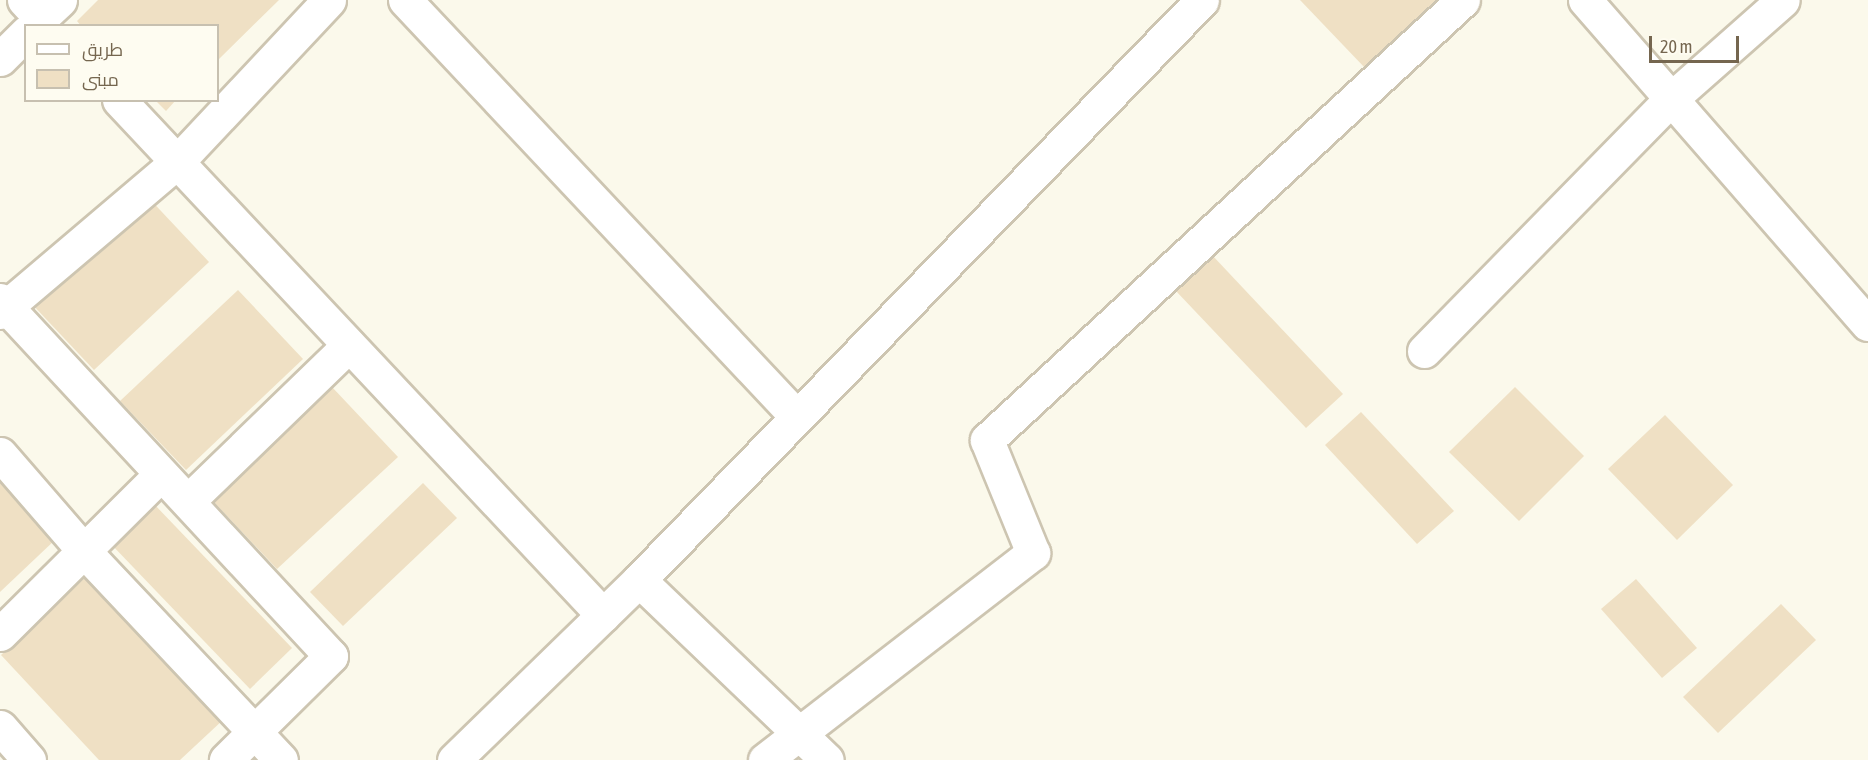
<!DOCTYPE html>
<meta charset="utf-8">
<style>
body{margin:0}
#map{position:relative;width:1868px;height:760px;overflow:hidden;background:#fbf9eb;font-family:"Asap Condensed",Cairo,sans-serif}
div>[style]{position:absolute}
.building>*{inset:0;background:#efe0c4}
.roads{filter:drop-shadow(2px 0 #cdc5b1) drop-shadow(-2px 0 #cdc5b1) drop-shadow(0 2px #cdc5b1) drop-shadow(0 -2px #cdc5b1)}
.minor>*{height:33px;margin:-16.5px;padding:0 16.5px;transform-origin:16.5px;border-radius:16.5px;background:#fff}
span{translate:-50% -50%;white-space:nowrap;text-align:center;line-height:1.15;-webkit-text-stroke:6px #fefcf1;paint-order:stroke}
.legend{position:absolute;left:24px;top:24px;width:195px;height:78px;box-sizing:border-box;background:#fefcf1;border:2px solid #c7c0b0;margin:0;padding:8px 10px;list-style:none;font-size:18px;color:#75664f}
.legend li{display:flex;align-items:center;gap:12px;height:30px}
.legend b{width:30px;border:2px solid #c7c0b0}
.scale{position:absolute;left:1649px;top:36px;width:90px;height:27px;box-sizing:border-box;border:3px solid #75664f;border-top:0;padding-left:8px;font-size:18px;line-height:21px;white-space:nowrap;color:#75664f;-webkit-text-stroke:4px #fefcf1;paint-order:stroke}
</style>
<div id="map">
<div class="building">
<i style="clip-path:polygon(98px 0,279px 0,218px 60px,218px 26px,81px 26px,77px 21px)"></i>
<i style="clip-path:polygon(1300px 0,1436px 0,1365px 68px)"></i>
<i style="clip-path:polygon(155px 100px,176px 100px,166px 111px)"></i>
<i style="clip-path:polygon(145px 194px,209px 262px,94px 370px,30px 302px)"></i>
<i style="clip-path:polygon(1212px 255px,1343px 394px,1306px 428px,1175px 290px)"></i>
<i style="clip-path:polygon(238px 290px,303px 359px,186px 470px,120px 401px)"></i>
<i style="clip-path:polygon(332px 387px,398px 457px,277px 569px,211px 499px)"></i>
<i style="clip-path:polygon(1515px 387px,1584px 456px,1519px 521px,1449px 452px)"></i>
<i style="clip-path:polygon(1361px 412px,1454px 511px,1417px 544px,1325px 445px)"></i>
<i style="clip-path:polygon(1665px 415px,1733px 485px,1677px 540px,1608px 469px)"></i>
<i style="clip-path:polygon(0 481px,56px 539px,0 592px)"></i>
<i style="clip-path:polygon(423px 483px,457px 518px,343px 626px,310px 592px)"></i>
<i style="clip-path:polygon(153px 503px,292px 648px,250px 689px,110px 543px)"></i>
<i style="clip-path:polygon(89px 574px,224px 719px,180px 760px,99px 760px,1px 655px)"></i>
<i style="clip-path:polygon(1636px 579px,1697px 648px,1662px 678px,1601px 609px)"></i>
<i style="clip-path:polygon(1781px 604px,1816px 640px,1718px 733px,1683px 697px)"></i>
</div>
<div class="roads">
<div class="minor">
<i style="left:24px;top:0;width:25px;rotate:47deg"></i>
<i style="left:41px;top:18px;width:26px;rotate:-43deg"></i>
<i style="left:405px;top:0;width:572px;rotate:46.77deg"></i>
<i style="left:1585px;top:0;width:430px;rotate:48.9deg"></i>
<i style="left:0;top:59px;width:37px;rotate:-45deg"></i>
<i style="left:119px;top:100px;width:707px;rotate:46.78deg"></i>
<i style="left:0;top:300px;width:486px;rotate:47.1deg"></i>
<i style="left:331px;top:656px;width:148px;rotate:135.3deg"></i>
<i style="left:0;top:312px;width:232px;rotate:-40.3deg"></i>
<i style="left:177px;top:162px;width:222px;rotate:-46.8deg"></i>
<i style="left:1424px;top:351px;width:353px;rotate:-45.6deg"></i>
<i style="left:1671px;top:99px;width:149px;rotate:-41.5deg"></i>
<i style="left:0;top:454px;width:128px;rotate:49.1deg"></i>
<i style="left:84px;top:551px;width:287px;rotate:46.7deg"></i>
<i style="left:188px;top:501px;width:224px;rotate:-44.1deg"></i>
<i style="left:639px;top:580px;width:260px;rotate:43.8deg"></i>
<i style="left:0;top:634px;width:227px;rotate:-44.8deg"></i>
<i style="left:0;top:727px;width:44px;rotate:48.7deg"></i>
<i style="left:454px;top:760px;width:258px;rotate:-44.2deg"></i>
<i style="left:639px;top:580px;width:808px;rotate:-45.85deg"></i>
<i style="left:765px;top:760px;width:339px;rotate:-37.7deg"></i>
<i style="left:1033px;top:553px;width:122px;rotate:-112.2deg"></i>
<i style="left:987px;top:440px;width:648px;rotate:-42.75deg"></i>
</div>
</div>
<ul class="legend">
<li><b style="height:8px;background:#fff"></b>طريق</li>
<li><b style="height:16px;background:#efe0c4"></b>مبنى</li>
</ul>
<div class="scale">20 m</div>
</div>
